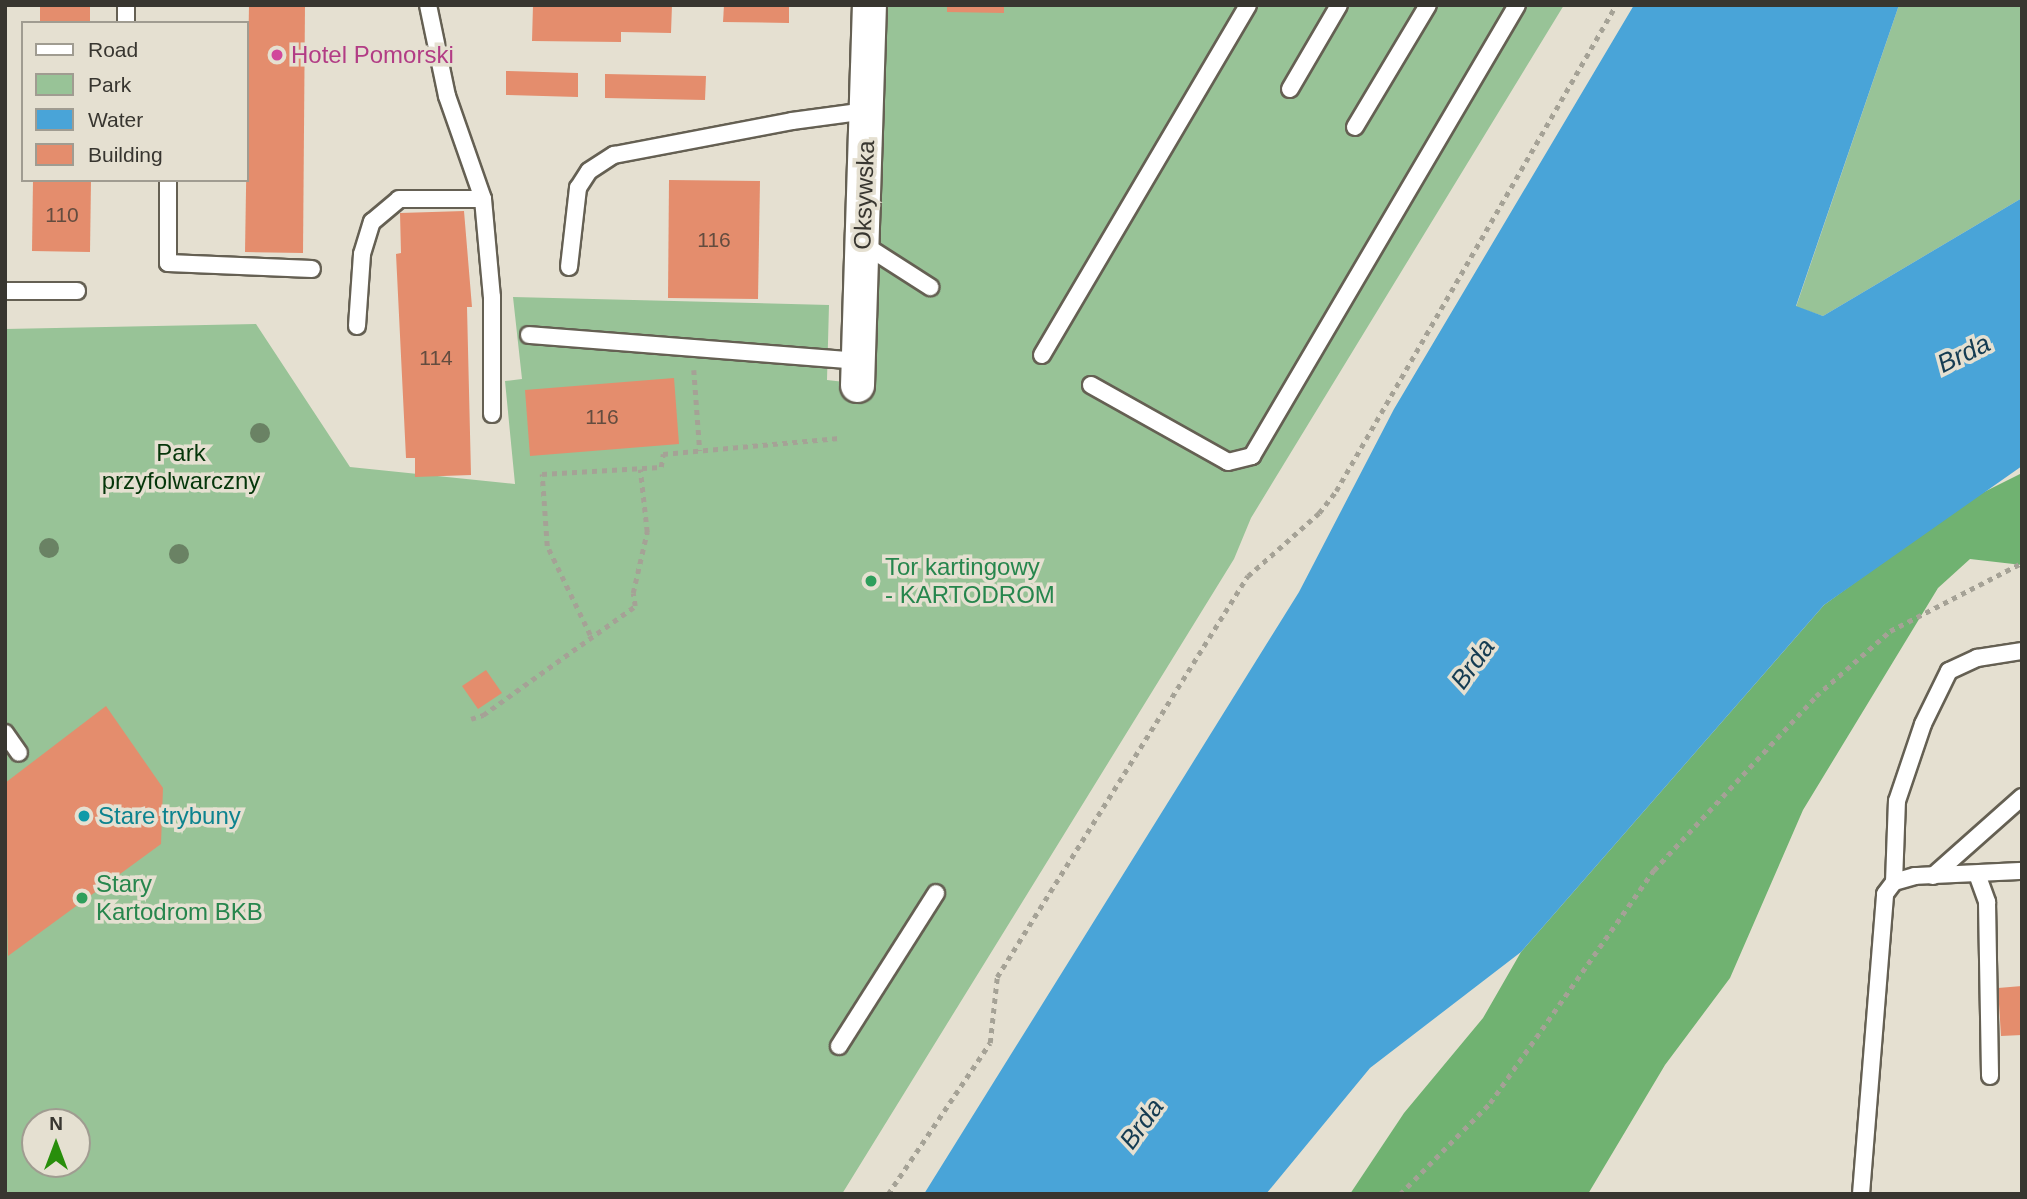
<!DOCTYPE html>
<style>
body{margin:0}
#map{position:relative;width:2027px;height:1199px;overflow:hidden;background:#e5e0d1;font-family:Arial,sans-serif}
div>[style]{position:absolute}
.green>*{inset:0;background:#98c397}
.forest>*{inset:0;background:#70b271}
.water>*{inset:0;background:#49a4d8}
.building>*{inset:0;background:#e48d6d}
.path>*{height:4.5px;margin-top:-2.25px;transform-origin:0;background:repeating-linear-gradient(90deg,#a5a296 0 5px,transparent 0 10px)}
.roads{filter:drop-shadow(2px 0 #656053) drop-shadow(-2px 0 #656053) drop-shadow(0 2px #656053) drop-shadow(0 -2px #656053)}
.service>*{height:16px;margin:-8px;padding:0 8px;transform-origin:8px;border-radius:8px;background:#fff}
.minor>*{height:33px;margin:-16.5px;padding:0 16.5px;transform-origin:16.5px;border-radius:16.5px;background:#fff}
.trees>*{width:20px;height:20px;margin:-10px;border-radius:50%;background:#6a8264}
.dots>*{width:19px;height:19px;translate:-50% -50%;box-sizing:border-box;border:4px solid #e5e0d1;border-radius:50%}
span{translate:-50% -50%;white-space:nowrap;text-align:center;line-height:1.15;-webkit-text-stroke:7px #e5e0d1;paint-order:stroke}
.number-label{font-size:21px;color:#634c3f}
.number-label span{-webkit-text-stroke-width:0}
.hotel-label{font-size:24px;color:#b23c85}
.left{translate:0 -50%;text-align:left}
.street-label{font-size:24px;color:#383630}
.park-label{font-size:24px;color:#05360a}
.leisure-label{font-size:24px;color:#27864d}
.culture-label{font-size:24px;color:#0d838f}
.water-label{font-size:26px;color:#153c52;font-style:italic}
.frame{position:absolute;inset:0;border:7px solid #383630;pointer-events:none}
.legend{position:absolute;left:21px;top:21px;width:228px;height:161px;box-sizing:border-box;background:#e5e0d1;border:2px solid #a09c91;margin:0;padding:9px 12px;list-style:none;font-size:21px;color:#383630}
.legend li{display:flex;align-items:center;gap:14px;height:35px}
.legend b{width:35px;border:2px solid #a09c91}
.north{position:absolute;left:21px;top:1108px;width:70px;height:70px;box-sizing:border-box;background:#e5e0d1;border:2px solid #a09c91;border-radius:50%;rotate:0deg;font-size:19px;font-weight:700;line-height:28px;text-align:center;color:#383630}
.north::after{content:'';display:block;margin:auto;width:24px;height:32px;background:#288e0b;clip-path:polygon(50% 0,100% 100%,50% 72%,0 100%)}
</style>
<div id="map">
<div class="green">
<i style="clip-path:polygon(evenodd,888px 5px,1564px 5px,1251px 518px,1234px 559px,842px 1194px,5px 1194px,5px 329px,256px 324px,350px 467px,515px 484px,505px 381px,522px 379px,513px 297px,829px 305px,827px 380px,871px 385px,888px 5px,35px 1122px,77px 1122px,77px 1164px,35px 1164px,35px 1122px)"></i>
<i style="clip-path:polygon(1899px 5px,2022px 5px,2022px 198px,1823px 316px,1796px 307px)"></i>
</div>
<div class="forest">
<i style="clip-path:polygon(2022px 473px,2022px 565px,1970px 559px,1938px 588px,1803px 810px,1730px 978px,1665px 1065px,1588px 1194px,1350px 1194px,1404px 1113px,1483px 1018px,1521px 952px,1824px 605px,1970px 499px)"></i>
</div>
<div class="water">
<i style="clip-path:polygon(1634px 5px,1899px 5px,1796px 306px,1823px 316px,2022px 198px,2022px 466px,1824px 605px,1521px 952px,1370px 1068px,1266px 1194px,924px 1194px,1299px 592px,1394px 409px)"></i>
</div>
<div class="building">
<i style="clip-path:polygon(40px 5px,90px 5px,90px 23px,40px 23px)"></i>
<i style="clip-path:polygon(249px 5px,305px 5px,303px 253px,245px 252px)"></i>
<i style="clip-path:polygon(533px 5px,672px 5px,671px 33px,621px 32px,621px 42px,532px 41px)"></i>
<i style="clip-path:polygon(724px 5px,789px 5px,789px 23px,723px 22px)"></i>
<i style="clip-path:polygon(947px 5px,1004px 5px,1004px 13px,947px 12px)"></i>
<i style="clip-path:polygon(506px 71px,578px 73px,578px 97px,506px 95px)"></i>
<i style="clip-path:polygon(605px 74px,706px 76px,705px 100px,605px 98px)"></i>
<i style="clip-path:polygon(33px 180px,91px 180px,90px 252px,32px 251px)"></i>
<i style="clip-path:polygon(669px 180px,760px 181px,758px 299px,668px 298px)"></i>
<i style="clip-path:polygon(464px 211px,472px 307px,467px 307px,471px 475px,415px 477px,415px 458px,406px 458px,396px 254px,401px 253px,400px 213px)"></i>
<i style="clip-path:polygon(674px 378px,679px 444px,530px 456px,525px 390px)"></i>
<i style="clip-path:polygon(486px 670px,502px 693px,478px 709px,462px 686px)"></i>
<i style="clip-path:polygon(106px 706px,163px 788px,161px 844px,8px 956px,5px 783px)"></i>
<i style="clip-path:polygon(2022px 986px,2022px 1035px,2001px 1036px,1998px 988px)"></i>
</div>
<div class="path">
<i style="left:694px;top:370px;width:81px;rotate:85.8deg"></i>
<i style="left:590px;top:635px;width:99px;rotate:-115.8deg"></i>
<i style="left:547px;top:546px;width:72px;rotate:-94deg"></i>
<i style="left:542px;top:474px;width:119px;rotate:-3.4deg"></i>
<i style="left:661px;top:467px;width:13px;rotate:-81deg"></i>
<i style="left:663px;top:454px;width:177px;rotate:-5.2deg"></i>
<i style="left:471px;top:719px;width:13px;rotate:-18deg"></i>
<i style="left:483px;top:715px;width:187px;rotate:-35.6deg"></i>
<i style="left:635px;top:606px;width:13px;rotate:-99deg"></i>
<i style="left:633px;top:593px;width:63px;rotate:-77.1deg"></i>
<i style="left:647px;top:532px;width:63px;rotate:-96.3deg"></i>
<i style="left:888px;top:1194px;width:182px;rotate:-56deg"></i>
<i style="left:990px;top:1043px;width:66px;rotate:-83.9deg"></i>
<i style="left:997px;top:977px;width:473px;rotate:-58deg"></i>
<i style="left:1248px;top:576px;width:95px;rotate:-41.6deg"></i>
<i style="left:1319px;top:513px;width:28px;rotate:-52deg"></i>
<i style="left:1336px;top:491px;width:561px;rotate:-60.05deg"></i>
<i style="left:1400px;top:1194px;width:128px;rotate:-45.3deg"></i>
<i style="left:1490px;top:1103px;width:285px;rotate:-54.9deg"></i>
<i style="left:1654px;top:870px;width:238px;rotate:-47deg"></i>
<i style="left:1816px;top:696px;width:98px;rotate:-41.3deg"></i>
<i style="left:1890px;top:631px;width:148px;rotate:-27.3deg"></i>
</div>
<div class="roads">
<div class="service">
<i style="left:126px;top:5px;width:18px;rotate:90deg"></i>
<i style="left:428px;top:5px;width:93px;rotate:78.2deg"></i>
<i style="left:447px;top:96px;width:109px;rotate:70.7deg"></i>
<i style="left:483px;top:199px;width:98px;rotate:84.8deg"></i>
<i style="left:492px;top:297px;width:117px;rotate:90deg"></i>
<i style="left:1290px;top:89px;width:97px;rotate:-59.7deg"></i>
<i style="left:1355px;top:127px;width:142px;rotate:-59.1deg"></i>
<i style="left:168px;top:180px;width:83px;rotate:90deg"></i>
<i style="left:168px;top:263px;width:144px;rotate:2.4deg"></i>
<i style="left:863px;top:244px;width:80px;rotate:32.7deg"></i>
<i style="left:569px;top:267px;width:80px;rotate:-83.5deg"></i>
<i style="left:578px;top:188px;width:20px;rotate:-57deg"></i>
<i style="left:589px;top:171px;width:30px;rotate:-33deg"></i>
<i style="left:614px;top:155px;width:181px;rotate:-10.8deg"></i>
<i style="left:792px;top:121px;width:75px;rotate:-7.7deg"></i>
<i style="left:5px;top:291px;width:72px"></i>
<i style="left:357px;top:326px;width:72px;rotate:-86deg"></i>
<i style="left:362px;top:254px;width:34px;rotate:-73deg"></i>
<i style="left:372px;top:222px;width:35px;rotate:-40deg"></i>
<i style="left:399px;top:199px;width:84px"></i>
<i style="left:529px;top:335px;width:330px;rotate:4.5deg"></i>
<i style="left:1042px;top:355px;width:406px;rotate:-59.5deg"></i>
<i style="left:1091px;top:385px;width:157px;rotate:29.3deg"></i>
<i style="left:1228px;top:462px;width:25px;rotate:-14deg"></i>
<i style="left:1252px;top:456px;width:523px;rotate:-59.56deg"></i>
<i style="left:5px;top:733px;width:24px;rotate:55deg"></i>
<i style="left:1977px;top:874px;width:30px;rotate:70deg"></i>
<i style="left:1987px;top:902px;width:174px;rotate:89deg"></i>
<i style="left:1933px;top:876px;width:119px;rotate:-41.6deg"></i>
<i style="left:1894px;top:882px;width:81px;rotate:-87.9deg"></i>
<i style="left:1897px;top:801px;width:81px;rotate:-71.3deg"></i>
<i style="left:1923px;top:724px;width:59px;rotate:-63.9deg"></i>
<i style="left:1949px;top:671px;width:31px;rotate:-25deg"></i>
<i style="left:1977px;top:658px;width:46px;rotate:-8.8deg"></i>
<i style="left:839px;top:1046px;width:181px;rotate:-57.6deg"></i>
<i style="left:1861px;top:1194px;width:301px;rotate:-85.4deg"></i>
<i style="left:1885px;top:894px;width:15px;rotate:-53deg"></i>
<i style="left:1894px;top:882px;width:22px;rotate:-16deg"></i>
<i style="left:1915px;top:876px;width:107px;rotate:-2.7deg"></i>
</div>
<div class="minor">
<i style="left:857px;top:385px;width:380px;rotate:-88.2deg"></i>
</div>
</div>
<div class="trees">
<i style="left:260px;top:433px"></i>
<i style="left:49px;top:548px"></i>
<i style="left:179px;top:554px"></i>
</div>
<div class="dots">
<i style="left:277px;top:55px;background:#d1479c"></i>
<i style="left:871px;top:581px;background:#2e9e5b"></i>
<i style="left:84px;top:816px;background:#0f9aa8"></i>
<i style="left:82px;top:898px;background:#2e9e5b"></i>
</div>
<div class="number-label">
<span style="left:62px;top:215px">110</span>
<span style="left:714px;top:240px">116</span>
<span style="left:436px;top:358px">114</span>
<span style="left:602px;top:417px">116</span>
</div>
<div class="hotel-label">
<span class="left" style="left:291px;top:55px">Hotel Pomorski</span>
</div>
<div class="street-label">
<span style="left:864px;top:195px;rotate:-88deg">Oksywska</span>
</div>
<div class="park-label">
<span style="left:181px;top:467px">Park<br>przyfolwarczny</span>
</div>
<div class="leisure-label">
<span class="left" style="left:885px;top:581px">Tor kartingowy<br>- KARTODROM</span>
<span class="left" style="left:96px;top:898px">Stary<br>Kartodrom BKB</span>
</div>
<div class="culture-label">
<span class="left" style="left:98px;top:816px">Stare trybuny</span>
</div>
<div class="water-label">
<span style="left:1964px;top:354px;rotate:-26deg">Brda</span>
<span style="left:1473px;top:664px;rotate:-54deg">Brda</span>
<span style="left:1142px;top:1124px;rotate:-54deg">Brda</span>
</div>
<div class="frame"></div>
<ul class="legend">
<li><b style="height:9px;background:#fff"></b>Road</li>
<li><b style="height:19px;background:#98c397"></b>Park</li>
<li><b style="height:19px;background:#49a4d8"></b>Water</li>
<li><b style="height:19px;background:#e48d6d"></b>Building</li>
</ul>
<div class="north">N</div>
</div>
